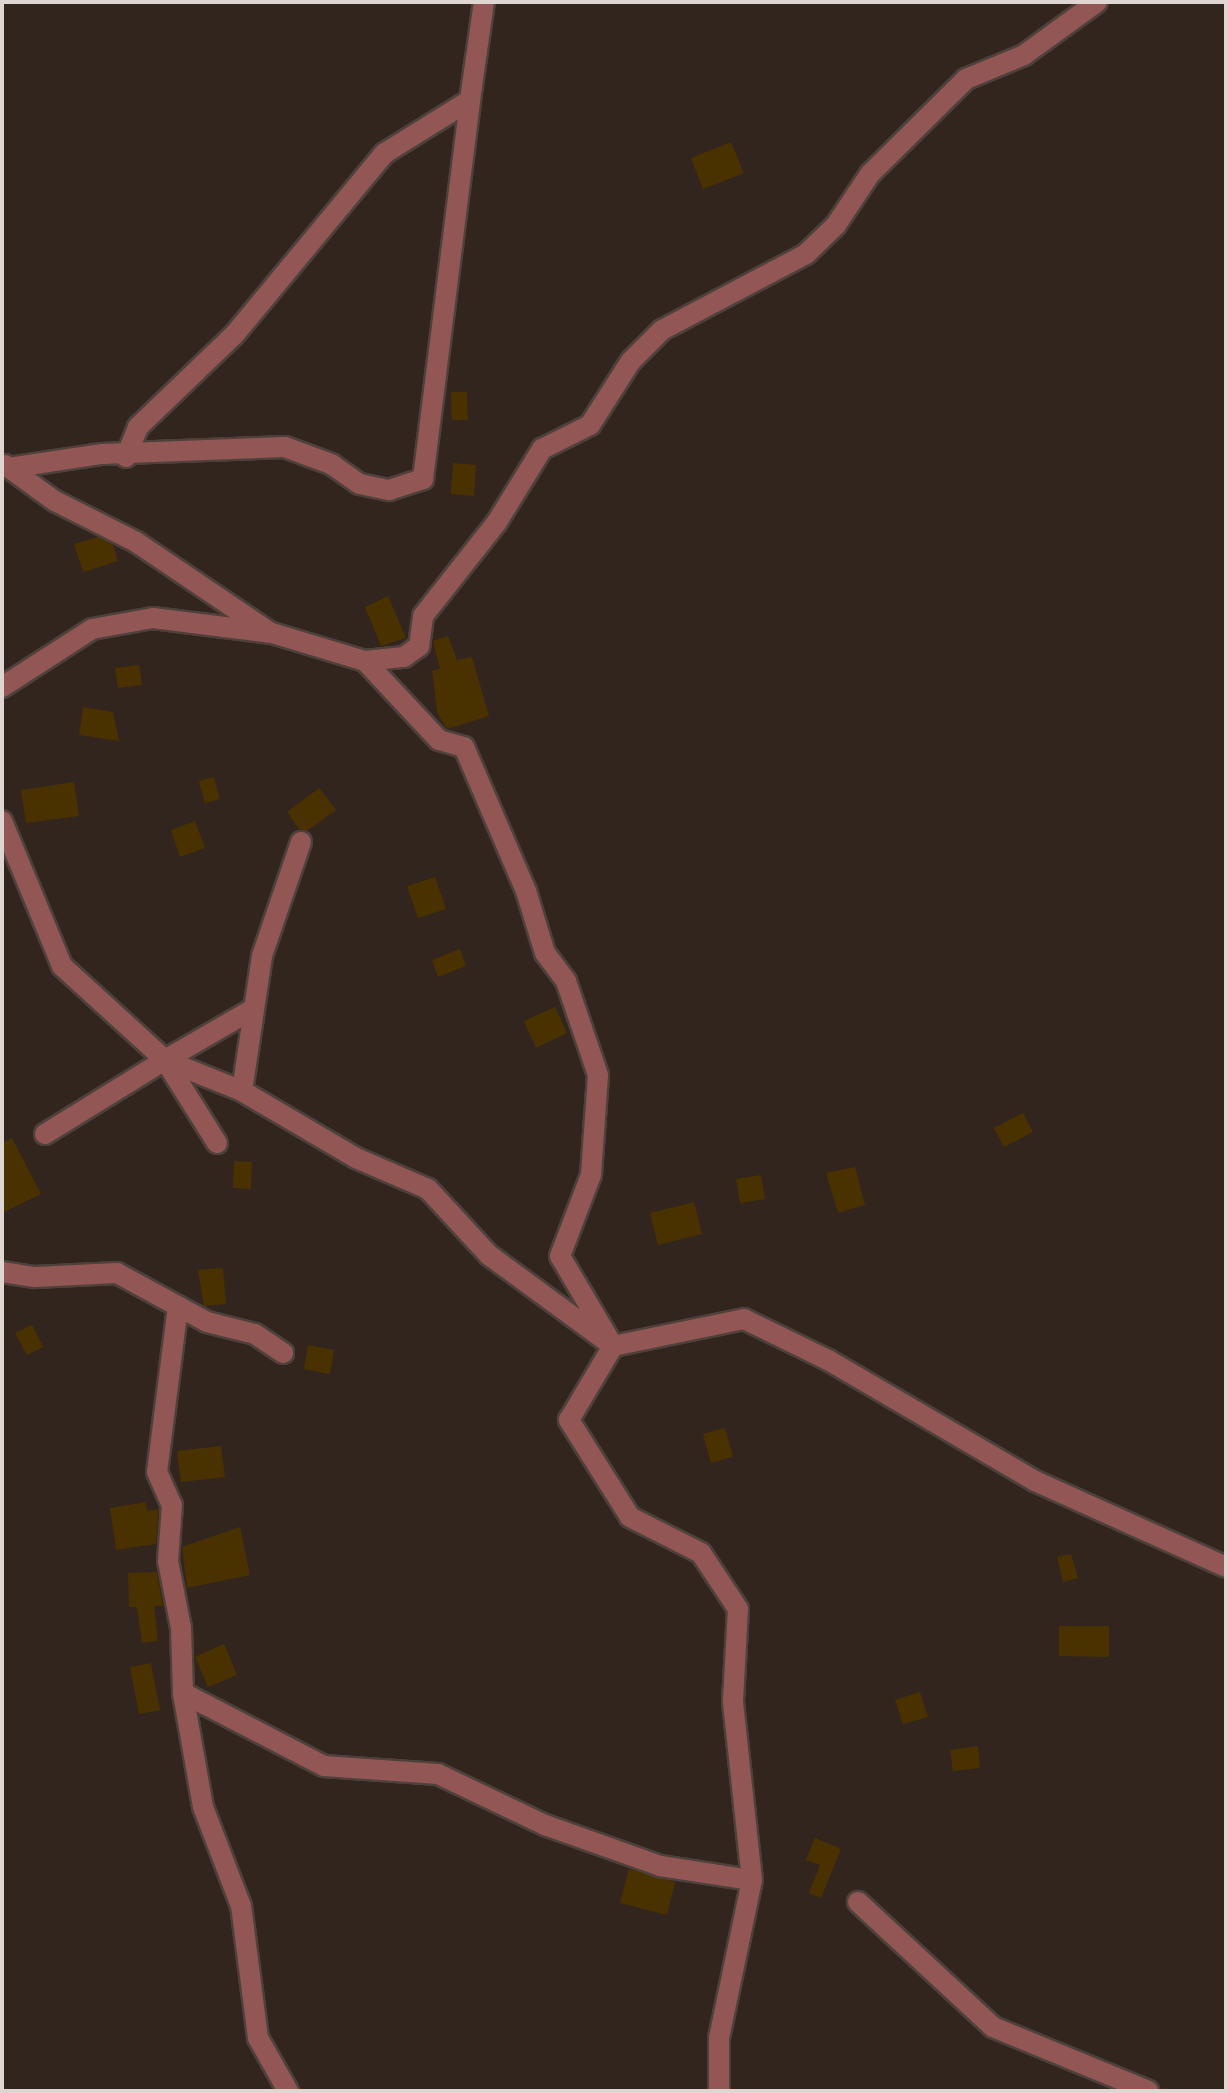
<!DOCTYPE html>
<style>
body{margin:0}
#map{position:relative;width:1228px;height:2093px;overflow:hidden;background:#32251e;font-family:"Roboto Condensed",sans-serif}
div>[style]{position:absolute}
.building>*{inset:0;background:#4a3200}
.roads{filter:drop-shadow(2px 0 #4e413b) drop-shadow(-2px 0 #4e413b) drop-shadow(0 2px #4e413b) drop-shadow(0 -2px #4e413b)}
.minor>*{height:20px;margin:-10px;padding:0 10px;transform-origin:10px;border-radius:10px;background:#925655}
span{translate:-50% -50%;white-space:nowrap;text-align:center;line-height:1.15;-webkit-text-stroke:6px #281b14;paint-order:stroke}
.frame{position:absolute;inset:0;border:4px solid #dfd6d1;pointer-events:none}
</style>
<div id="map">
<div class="building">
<i style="clip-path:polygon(731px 142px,744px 173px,703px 189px,691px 158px)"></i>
<i style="clip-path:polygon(451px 392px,467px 392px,468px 420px,452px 420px)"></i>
<i style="clip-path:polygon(453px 463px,476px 465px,474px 496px,451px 494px)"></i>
<i style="clip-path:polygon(98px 537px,113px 545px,118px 561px,83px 572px,74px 544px)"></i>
<i style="clip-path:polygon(388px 596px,406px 638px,381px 646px,365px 607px)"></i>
<i style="clip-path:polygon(448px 636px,457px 660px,472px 657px,489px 716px,447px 729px,437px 712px,432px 671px,440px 669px,433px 641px)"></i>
<i style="clip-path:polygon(139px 665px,142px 685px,118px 688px,115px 668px)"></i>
<i style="clip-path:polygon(83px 707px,113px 712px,119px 741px,79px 735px)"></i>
<i style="clip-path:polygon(214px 777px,220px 799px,205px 803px,199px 781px)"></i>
<i style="clip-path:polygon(74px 782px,79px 816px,26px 823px,21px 790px)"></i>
<i style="clip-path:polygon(319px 788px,336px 810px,307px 831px,299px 829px,287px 812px)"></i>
<i style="clip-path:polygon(195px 821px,205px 848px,180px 857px,171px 830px)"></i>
<i style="clip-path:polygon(435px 877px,446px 909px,418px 918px,407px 886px)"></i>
<i style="clip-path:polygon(460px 949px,466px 966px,438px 977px,432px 960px)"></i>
<i style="clip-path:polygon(555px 1007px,567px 1033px,536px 1048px,524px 1021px)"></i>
<i style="clip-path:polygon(1023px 1113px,1033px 1132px,1004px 1147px,994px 1128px)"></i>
<i style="clip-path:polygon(12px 1138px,41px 1194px,2px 1213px,2px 1143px)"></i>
<i style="clip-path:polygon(234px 1161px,252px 1162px,251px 1189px,233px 1188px)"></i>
<i style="clip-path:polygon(855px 1167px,865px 1205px,838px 1213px,826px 1173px)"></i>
<i style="clip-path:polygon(761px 1175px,765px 1199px,740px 1203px,736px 1179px)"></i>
<i style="clip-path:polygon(694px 1202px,702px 1234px,658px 1245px,650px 1213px)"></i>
<i style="clip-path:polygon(223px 1268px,226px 1304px,204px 1306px,198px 1270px)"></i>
<i style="clip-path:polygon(32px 1325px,43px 1347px,27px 1355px,15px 1333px)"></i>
<i style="clip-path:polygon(308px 1345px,334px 1350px,330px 1374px,304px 1369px)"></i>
<i style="clip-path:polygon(725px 1428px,733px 1457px,711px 1463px,703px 1434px)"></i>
<i style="clip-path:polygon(221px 1446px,225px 1477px,181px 1482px,177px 1451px)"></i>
<i style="clip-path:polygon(146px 1502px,147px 1511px,159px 1509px,156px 1544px,116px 1550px,110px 1508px)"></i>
<i style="clip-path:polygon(240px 1527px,250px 1575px,187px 1588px,182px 1547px)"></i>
<i style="clip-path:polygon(1071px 1554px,1078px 1578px,1063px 1582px,1057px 1557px)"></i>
<i style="clip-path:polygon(157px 1572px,163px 1606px,154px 1606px,158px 1641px,142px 1643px,137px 1607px,129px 1607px,128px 1573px)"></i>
<i style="clip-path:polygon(1059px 1626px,1109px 1626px,1109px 1657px,1059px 1656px)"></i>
<i style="clip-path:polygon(224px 1644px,237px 1675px,208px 1687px,195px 1657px)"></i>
<i style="clip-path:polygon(151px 1663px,160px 1710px,139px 1714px,130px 1667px)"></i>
<i style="clip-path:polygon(920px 1692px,928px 1717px,903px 1724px,895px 1700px)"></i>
<i style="clip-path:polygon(978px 1746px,980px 1768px,953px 1771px,950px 1750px)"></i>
<i style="clip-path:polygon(815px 1838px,841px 1849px,821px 1898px,809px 1893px,820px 1865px,806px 1860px)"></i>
<i style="clip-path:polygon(629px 1869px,675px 1882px,667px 1915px,620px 1903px)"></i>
</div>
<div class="roads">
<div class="minor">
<i style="left:126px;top:457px;width:32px;rotate:-68deg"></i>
<i style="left:138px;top:427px;width:134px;rotate:-43.8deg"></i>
<i style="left:235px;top:334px;width:235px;rotate:-50.4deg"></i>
<i style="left:385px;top:153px;width:100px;rotate:-31.9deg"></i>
<i style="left:470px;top:100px;width:99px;rotate:-81.9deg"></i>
<i style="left:5px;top:465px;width:62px;rotate:35.8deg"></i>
<i style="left:55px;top:501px;width:91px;rotate:26.8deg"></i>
<i style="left:136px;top:542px;width:159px;rotate:34deg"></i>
<i style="left:9px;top:468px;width:94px;rotate:-8.6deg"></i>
<i style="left:102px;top:454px;width:183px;rotate:-2.2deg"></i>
<i style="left:285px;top:447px;width:49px;rotate:20.3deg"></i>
<i style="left:331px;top:464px;width:35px;rotate:35deg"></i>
<i style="left:360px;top:484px;width:30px;rotate:12deg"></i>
<i style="left:389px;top:490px;width:36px;rotate:-18deg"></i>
<i style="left:423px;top:479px;width:382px;rotate:-82.9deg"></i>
<i style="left:365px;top:661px;width:39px;rotate:-6deg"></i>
<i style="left:404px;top:657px;width:19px;rotate:-36deg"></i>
<i style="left:419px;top:646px;width:30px;rotate:-82deg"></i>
<i style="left:423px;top:616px;width:120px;rotate:-51.8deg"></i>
<i style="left:497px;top:522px;width:86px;rotate:-58.3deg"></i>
<i style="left:542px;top:449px;width:54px;rotate:-26.6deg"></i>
<i style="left:590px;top:425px;width:76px;rotate:-57.4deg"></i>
<i style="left:631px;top:361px;width:44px;rotate:-45deg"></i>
<i style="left:662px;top:330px;width:163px;rotate:-27.8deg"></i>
<i style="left:806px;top:254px;width:42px;rotate:-44deg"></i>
<i style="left:836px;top:225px;width:61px;rotate:-56.3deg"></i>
<i style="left:870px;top:174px;width:135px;rotate:-44.7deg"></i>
<i style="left:966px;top:79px;width:63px;rotate:-22.5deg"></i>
<i style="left:1024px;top:55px;width:90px;rotate:-36deg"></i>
<i style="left:2px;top:687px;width:107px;rotate:-32.8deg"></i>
<i style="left:92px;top:629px;width:62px;rotate:-10.2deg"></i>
<i style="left:153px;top:618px;width:120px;rotate:7.2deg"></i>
<i style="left:272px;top:633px;width:97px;rotate:16.8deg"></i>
<i style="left:365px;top:661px;width:108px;rotate:46.9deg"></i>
<i style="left:439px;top:740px;width:26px;rotate:16deg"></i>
<i style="left:464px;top:747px;width:157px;rotate:66.7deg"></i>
<i style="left:526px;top:891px;width:65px;rotate:73deg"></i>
<i style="left:545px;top:953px;width:35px;rotate:53deg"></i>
<i style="left:566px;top:981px;width:99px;rotate:71.2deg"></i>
<i style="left:598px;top:1075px;width:100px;rotate:94deg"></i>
<i style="left:591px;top:1175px;width:87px;rotate:110.9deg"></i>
<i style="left:560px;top:1256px;width:104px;rotate:59.5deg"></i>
<i style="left:2px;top:821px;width:157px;rotate:67.5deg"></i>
<i style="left:62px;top:966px;width:139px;rotate:42.4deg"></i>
<i style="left:165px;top:1060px;width:102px;rotate:-30.1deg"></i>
<i style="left:301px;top:842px;width:120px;rotate:108.9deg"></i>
<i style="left:262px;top:956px;width:136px;rotate:98.4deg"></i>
<i style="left:242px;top:1091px;width:132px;rotate:30.4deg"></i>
<i style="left:356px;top:1158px;width:78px;rotate:23.3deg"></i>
<i style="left:428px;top:1189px;width:90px;rotate:47.3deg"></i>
<i style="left:489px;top:1255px;width:145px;rotate:36.3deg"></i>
<i style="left:45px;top:1134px;width:141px;rotate:-31.7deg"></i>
<i style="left:217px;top:1143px;width:98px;rotate:-122.1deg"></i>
<i style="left:165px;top:1060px;width:83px;rotate:21.9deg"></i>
<i style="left:2px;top:1272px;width:33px;rotate:9deg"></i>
<i style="left:35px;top:1277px;width:82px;rotate:-2.8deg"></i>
<i style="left:117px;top:1273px;width:102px;rotate:28.6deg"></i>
<i style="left:207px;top:1322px;width:49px;rotate:14deg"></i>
<i style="left:255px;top:1334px;width:34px;rotate:34deg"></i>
<i style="left:178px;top:1306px;width:167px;rotate:97.2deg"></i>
<i style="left:157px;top:1472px;width:36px;rotate:66deg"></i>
<i style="left:172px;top:1505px;width:56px;rotate:94.1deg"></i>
<i style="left:168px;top:1561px;width:68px;rotate:79deg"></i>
<i style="left:181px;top:1628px;width:65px;rotate:88.2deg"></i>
<i style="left:858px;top:1902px;width:184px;rotate:42.8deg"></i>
<i style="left:993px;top:2027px;width:168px;rotate:22.4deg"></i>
<i style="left:288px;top:2091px;width:61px;rotate:-119.5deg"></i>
<i style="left:258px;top:2038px;width:133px;rotate:-97.3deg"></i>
<i style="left:241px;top:1906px;width:106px;rotate:-111deg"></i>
<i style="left:203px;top:1807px;width:116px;rotate:-100deg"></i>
<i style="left:183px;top:1693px;width:159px;rotate:27.4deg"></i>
<i style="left:324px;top:1766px;width:114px;rotate:4deg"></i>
<i style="left:438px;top:1774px;width:119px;rotate:25.5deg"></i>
<i style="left:545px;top:1825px;width:122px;rotate:19.6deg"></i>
<i style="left:660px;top:1866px;width:93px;rotate:8.7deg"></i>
<i style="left:719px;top:2091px;width:53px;rotate:-90deg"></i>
<i style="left:719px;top:2038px;width:161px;rotate:-78.2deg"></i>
<i style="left:752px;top:1880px;width:180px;rotate:-96.1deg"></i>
<i style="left:733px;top:1701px;width:92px;rotate:-86.9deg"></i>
<i style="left:738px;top:1609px;width:67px;rotate:-123.5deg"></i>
<i style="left:701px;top:1553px;width:80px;rotate:-153.1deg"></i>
<i style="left:630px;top:1517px;width:115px;rotate:-122.2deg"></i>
<i style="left:569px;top:1420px;width:86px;rotate:-59.3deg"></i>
<i style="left:613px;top:1346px;width:134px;rotate:-11.6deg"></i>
<i style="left:744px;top:1319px;width:93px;rotate:26deg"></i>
<i style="left:828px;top:1360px;width:240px;rotate:30.3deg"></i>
<i style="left:1035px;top:1481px;width:209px;rotate:24.2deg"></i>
</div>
</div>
<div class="frame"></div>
</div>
